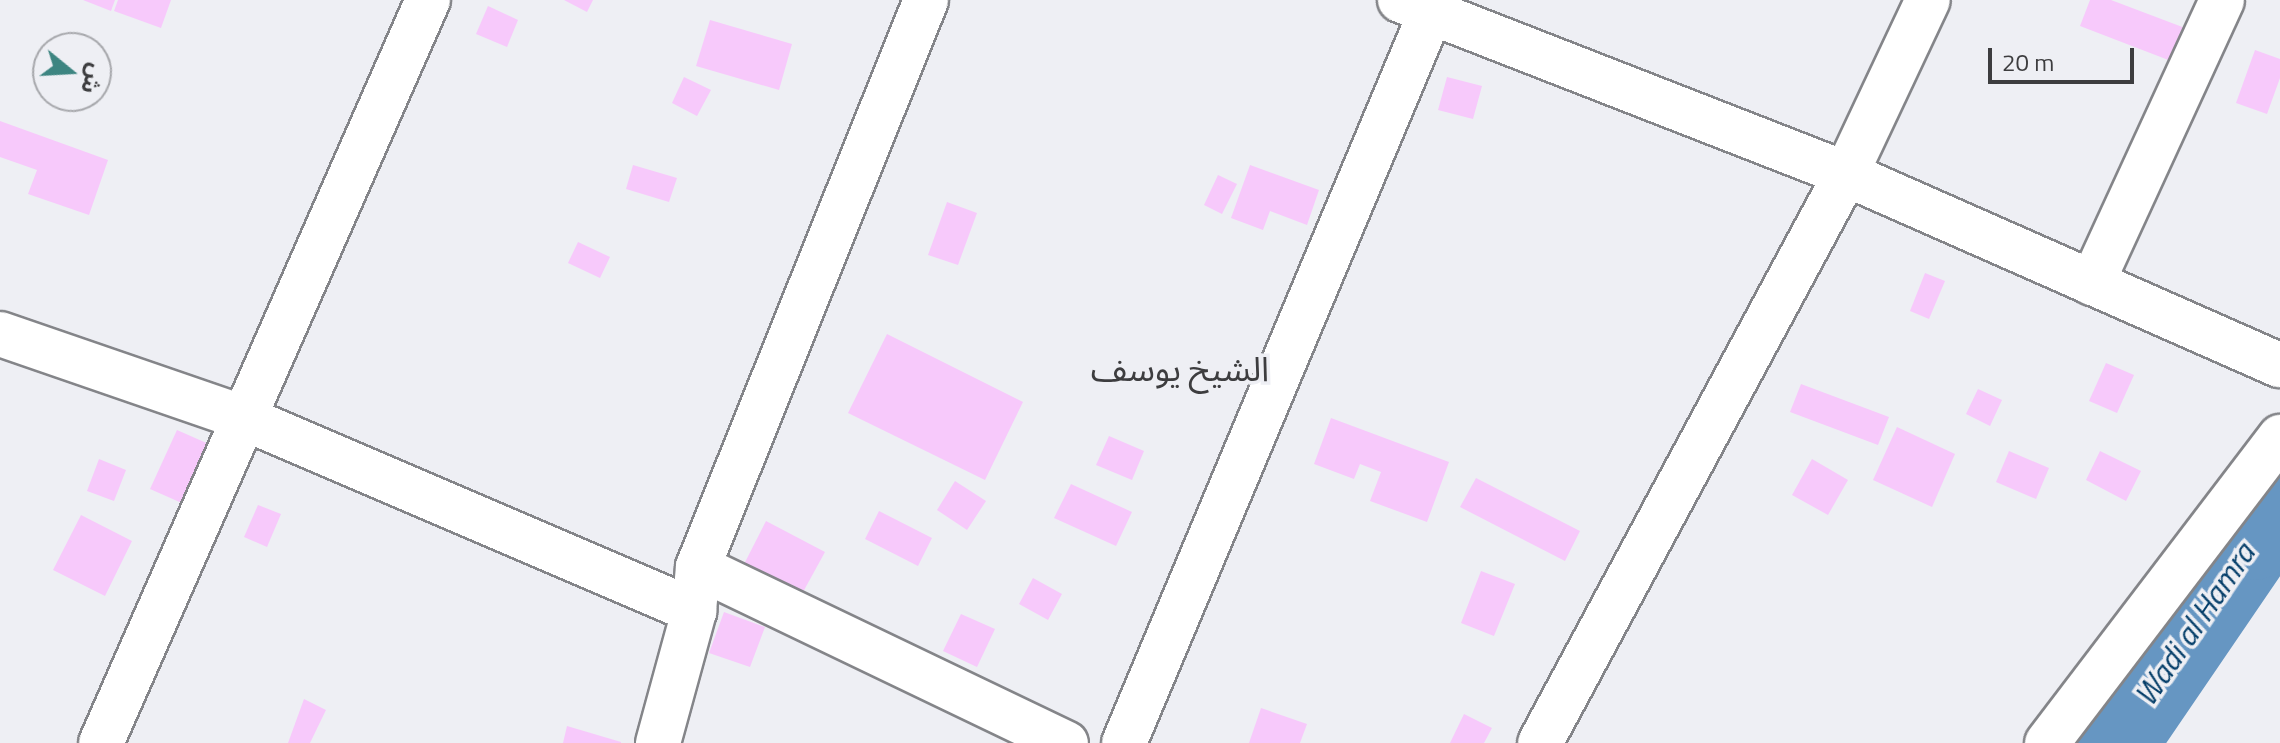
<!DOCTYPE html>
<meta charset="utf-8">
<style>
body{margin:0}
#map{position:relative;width:2280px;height:743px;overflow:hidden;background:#eeeff4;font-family:"Titillium Web","Noto Sans Arabic",sans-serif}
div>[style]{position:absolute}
.river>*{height:88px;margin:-44px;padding:0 44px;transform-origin:44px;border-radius:44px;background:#6696c2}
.building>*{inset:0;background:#f7c9fb}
.roads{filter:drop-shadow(2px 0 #848589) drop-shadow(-2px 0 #848589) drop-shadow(0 2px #848589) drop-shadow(0 -2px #848589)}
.street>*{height:44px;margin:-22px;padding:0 22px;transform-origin:22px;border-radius:22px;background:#fff}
span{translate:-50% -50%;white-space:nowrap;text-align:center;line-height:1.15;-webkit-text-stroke:7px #eeeff4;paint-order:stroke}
.water-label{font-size:32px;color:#063f6a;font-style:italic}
.quarter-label{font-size:34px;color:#3d3d3f}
.north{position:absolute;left:32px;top:32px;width:80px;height:80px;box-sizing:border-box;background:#eeeff4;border:2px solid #a7a8ac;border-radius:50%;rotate:108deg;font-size:22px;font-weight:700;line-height:32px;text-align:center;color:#3d3d3f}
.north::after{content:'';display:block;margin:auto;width:28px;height:36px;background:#3d8581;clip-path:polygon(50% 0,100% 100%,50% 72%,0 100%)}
.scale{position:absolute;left:1988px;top:48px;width:146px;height:36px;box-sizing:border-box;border:4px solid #3d3d3f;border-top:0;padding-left:10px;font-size:24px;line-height:28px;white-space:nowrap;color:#3d3d3f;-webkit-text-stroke:6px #eeeff4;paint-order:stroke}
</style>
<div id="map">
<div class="river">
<i style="left:2113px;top:743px;width:250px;rotate:-55.7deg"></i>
<i style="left:2254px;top:536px;width:37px;rotate:-46deg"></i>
</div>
<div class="building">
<i style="clip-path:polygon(83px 0,115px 0,111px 11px)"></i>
<i style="clip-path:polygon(118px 0,171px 0,161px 28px,114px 11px)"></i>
<i style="clip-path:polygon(564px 0,593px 0,587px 12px)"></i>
<i style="clip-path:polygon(2090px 0,2111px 0,2185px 28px,2171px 61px,2080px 26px)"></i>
<i style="clip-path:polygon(488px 6px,518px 20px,507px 47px,476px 34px)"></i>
<i style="clip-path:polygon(710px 20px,792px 44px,779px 90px,696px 66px)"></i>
<i style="clip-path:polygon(2255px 50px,2280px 59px,2280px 78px,2267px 114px,2236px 103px)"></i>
<i style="clip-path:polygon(684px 77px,711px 90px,697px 116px,672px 103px)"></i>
<i style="clip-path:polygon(1447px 77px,1482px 86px,1473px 119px,1438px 110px)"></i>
<i style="clip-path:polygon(0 121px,108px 160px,89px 215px,28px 194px,37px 170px,0 157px)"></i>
<i style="clip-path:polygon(633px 165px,677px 178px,669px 202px,626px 189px)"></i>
<i style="clip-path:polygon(1250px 165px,1319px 190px,1307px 225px,1270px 211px,1263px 230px,1231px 218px)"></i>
<i style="clip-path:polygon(1218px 175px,1237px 184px,1222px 214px,1204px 205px)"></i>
<i style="clip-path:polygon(947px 202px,977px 213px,958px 265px,928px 255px)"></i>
<i style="clip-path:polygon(578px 242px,610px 257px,600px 278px,568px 263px)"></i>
<i style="clip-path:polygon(1925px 273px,1945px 281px,1929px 319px,1910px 311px)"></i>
<i style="clip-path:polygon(887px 334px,1023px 402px,985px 480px,848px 413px)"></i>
<i style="clip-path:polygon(2106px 363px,2134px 375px,2117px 413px,2089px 401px)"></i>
<i style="clip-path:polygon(1801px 384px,1889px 417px,1878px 445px,1790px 412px)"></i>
<i style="clip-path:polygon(1978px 389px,2002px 400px,1990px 426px,1966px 414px)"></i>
<i style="clip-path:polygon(1331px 418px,1449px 462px,1427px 522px,1370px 501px,1381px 472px,1360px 464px,1354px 479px,1314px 464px)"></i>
<i style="clip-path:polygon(1897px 427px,1955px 454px,1932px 507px,1873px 480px)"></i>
<i style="clip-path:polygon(177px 430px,211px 445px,184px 504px,150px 489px)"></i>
<i style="clip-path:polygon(1109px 436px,1144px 451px,1132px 480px,1096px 465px)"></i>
<i style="clip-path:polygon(2009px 451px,2049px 468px,2036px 499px,1996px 482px)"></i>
<i style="clip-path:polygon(2100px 451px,2141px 471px,2126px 501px,2086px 480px)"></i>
<i style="clip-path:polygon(99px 459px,126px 470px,114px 501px,87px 491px)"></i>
<i style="clip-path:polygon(1812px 459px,1848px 480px,1828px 515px,1792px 495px)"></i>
<i style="clip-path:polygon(1476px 478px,1580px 531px,1565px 561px,1460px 507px)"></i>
<i style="clip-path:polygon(955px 481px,986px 501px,967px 530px,937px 510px)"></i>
<i style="clip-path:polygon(1071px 484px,1132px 512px,1116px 546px,1054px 518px)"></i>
<i style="clip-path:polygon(258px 505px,281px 514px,267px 547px,244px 537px)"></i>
<i style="clip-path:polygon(879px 511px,932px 538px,918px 566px,865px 539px)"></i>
<i style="clip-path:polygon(81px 515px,132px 541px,105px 596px,53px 570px)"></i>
<i style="clip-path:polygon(766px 521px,825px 552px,797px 603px,740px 572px)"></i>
<i style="clip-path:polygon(1481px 571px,1515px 584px,1494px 636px,1461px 623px)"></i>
<i style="clip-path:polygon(1033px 578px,1062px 594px,1048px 620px,1019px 604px)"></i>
<i style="clip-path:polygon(724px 612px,765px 627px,750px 667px,709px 653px)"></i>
<i style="clip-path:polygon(961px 614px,995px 629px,977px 667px,943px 651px)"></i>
<i style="clip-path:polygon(304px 699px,326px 710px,310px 743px,288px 743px)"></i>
<i style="clip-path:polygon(1261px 708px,1307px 724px,1300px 743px,1249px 743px)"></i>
<i style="clip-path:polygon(1464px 714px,1492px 728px,1484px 743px,1450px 743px)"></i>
<i style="clip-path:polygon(567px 726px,621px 742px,621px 743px,563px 743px)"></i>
</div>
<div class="roads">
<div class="street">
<i style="left:1400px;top:0;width:479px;rotate:21.3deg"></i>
<i style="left:1846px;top:174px;width:474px;rotate:23.8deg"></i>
<i style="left:2092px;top:283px;width:311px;rotate:-65.3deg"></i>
<i style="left:0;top:334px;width:258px;rotate:19deg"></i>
<i style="left:244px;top:418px;width:490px;rotate:23.2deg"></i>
<i style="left:698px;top:567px;width:408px;rotate:25.6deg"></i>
<i style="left:101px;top:743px;width:812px;rotate:-66.25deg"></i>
<i style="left:658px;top:743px;width:137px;rotate:-74.7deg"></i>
<i style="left:694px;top:611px;width:44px;rotate:-84.8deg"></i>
<i style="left:698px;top:567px;width:611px;rotate:-68.09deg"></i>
<i style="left:1124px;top:743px;width:806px;rotate:-67.22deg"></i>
<i style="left:1540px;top:743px;width:646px;rotate:-61.73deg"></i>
<i style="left:1846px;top:174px;width:192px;rotate:-64.8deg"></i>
<i style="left:2047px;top:743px;width:385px;rotate:-52.7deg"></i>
</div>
</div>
<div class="water-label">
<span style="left:2194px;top:624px;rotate:-56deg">Wadi al Hamra</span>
</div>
<div class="quarter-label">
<span style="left:1180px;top:369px">الشيخ يوسف</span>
</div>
<div class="north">ش</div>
<div class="scale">20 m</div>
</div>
